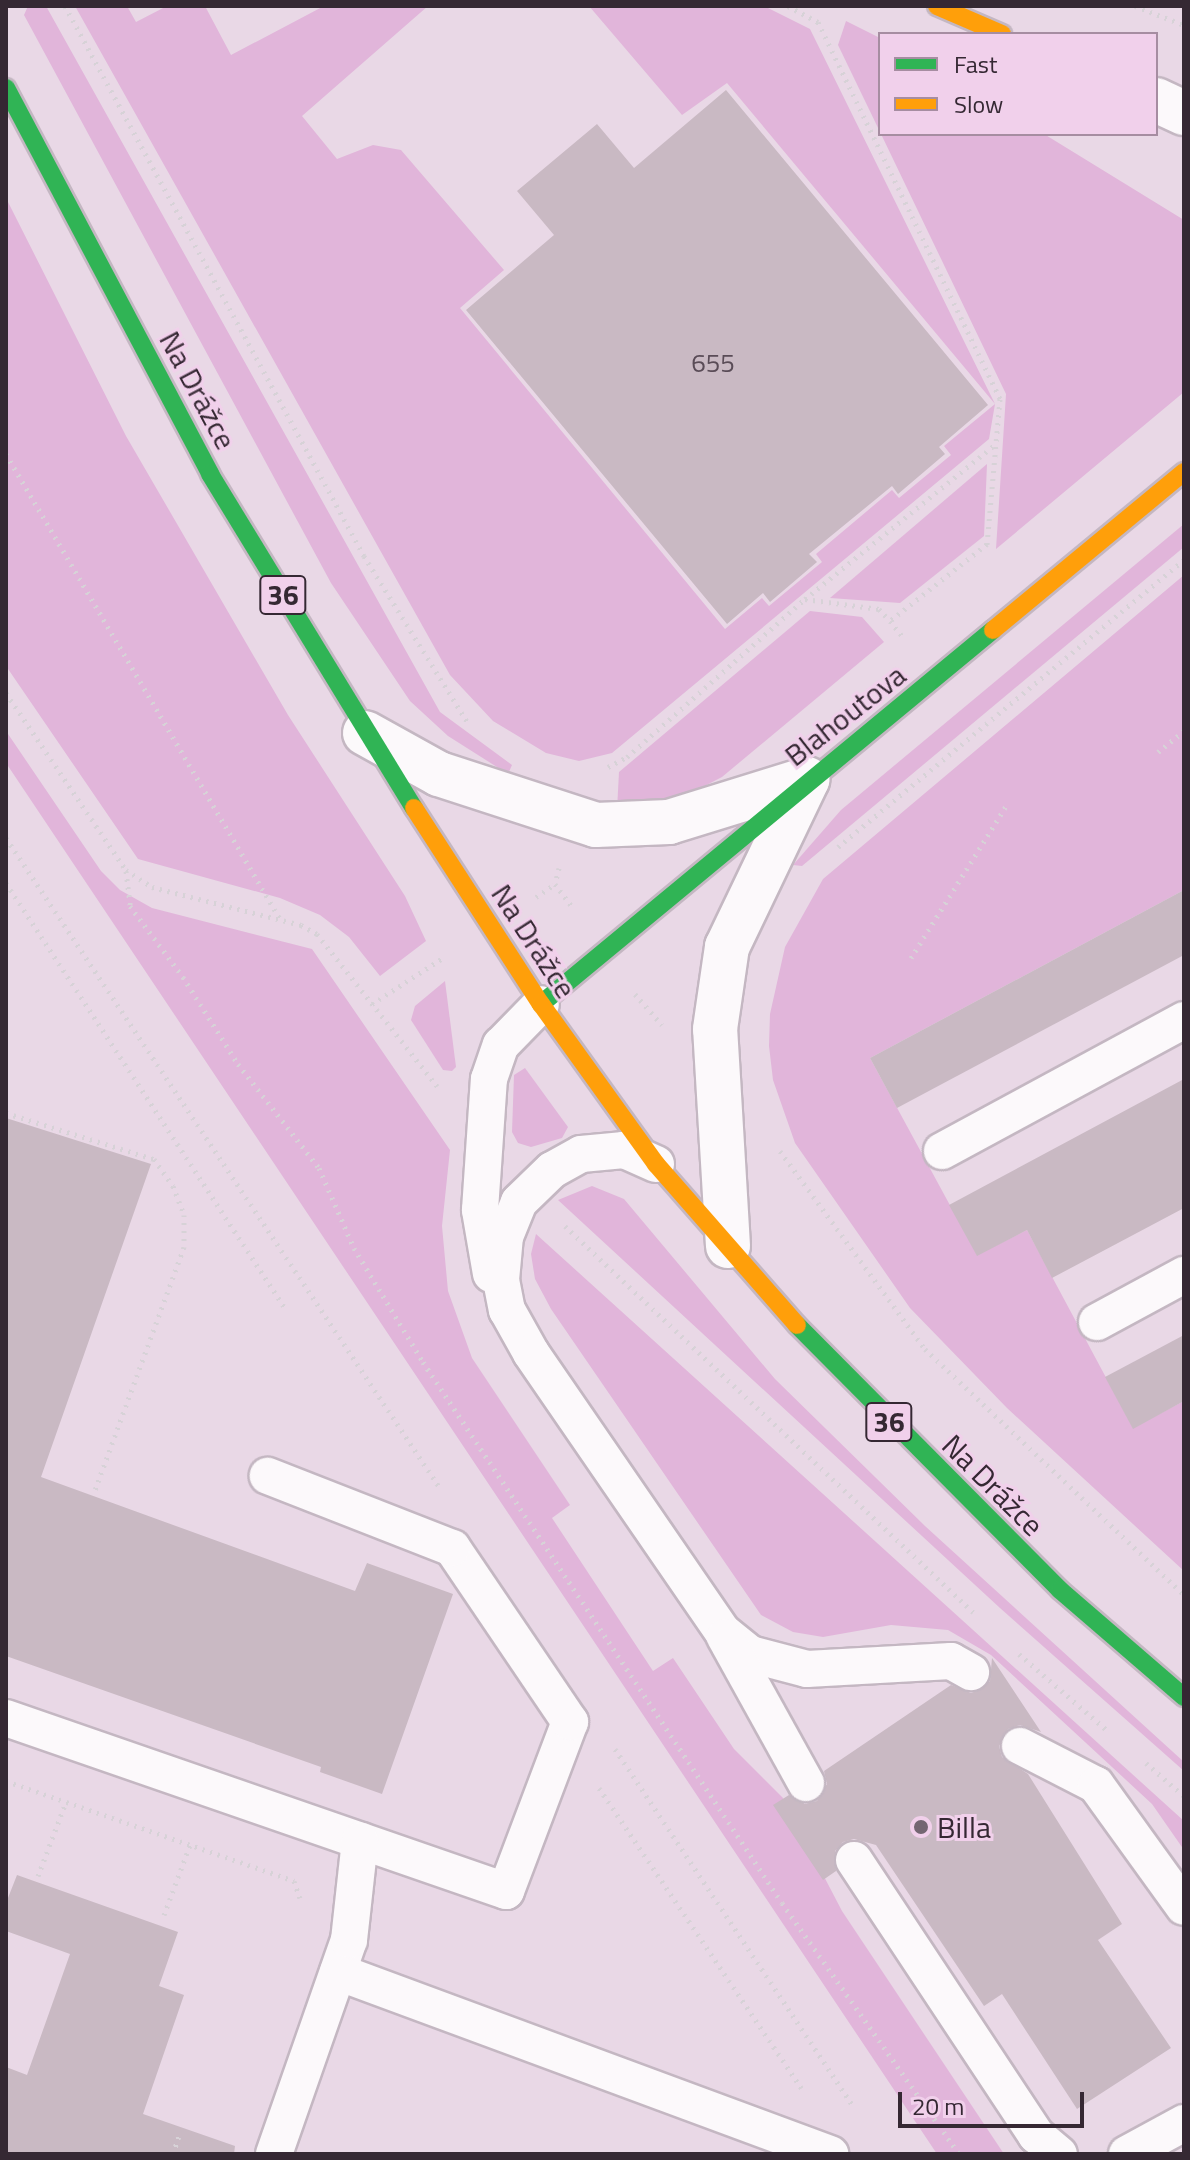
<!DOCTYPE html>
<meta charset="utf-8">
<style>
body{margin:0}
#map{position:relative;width:1190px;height:2160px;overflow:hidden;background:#e9d8e6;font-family:"Titillium Web",sans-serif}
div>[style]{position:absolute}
.green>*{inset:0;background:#e1b5da}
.building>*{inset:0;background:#c9b9c3}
.path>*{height:5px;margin-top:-2.5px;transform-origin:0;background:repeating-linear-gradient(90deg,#d7d2d7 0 2px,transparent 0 8px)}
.roads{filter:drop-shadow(2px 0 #c4b7c2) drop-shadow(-2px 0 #c4b7c2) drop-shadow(0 2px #c4b7c2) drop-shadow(0 -2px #c4b7c2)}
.lane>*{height:36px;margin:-18px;padding:0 18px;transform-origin:18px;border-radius:18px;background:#fcf9fb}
.street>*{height:44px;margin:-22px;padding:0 22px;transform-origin:22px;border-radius:22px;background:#fcf9fb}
.fast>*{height:18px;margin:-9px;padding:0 9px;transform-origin:9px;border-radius:9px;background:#30b455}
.slow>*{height:18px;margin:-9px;padding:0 9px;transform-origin:9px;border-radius:9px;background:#ff9f0a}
.dots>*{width:22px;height:22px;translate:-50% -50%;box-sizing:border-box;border:4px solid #f1d0eb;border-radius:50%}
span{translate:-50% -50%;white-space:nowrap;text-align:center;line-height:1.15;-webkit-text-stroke:6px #f1d0eb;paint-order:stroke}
.number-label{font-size:26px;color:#5a4c57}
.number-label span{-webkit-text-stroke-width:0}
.shield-label span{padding:2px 6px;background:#f1d0eb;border:2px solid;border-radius:6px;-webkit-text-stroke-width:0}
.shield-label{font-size:28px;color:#352833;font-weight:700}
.street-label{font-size:30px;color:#352833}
.poi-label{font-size:30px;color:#352833}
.left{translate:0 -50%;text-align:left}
.frame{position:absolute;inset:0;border:8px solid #352833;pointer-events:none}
.legend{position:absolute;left:878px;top:32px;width:280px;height:104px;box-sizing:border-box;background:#f1d0eb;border:2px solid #a68da1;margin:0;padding:10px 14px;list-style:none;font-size:24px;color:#352833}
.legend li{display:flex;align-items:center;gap:16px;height:40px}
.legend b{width:40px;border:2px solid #a68da1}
.scale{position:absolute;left:898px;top:2092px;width:186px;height:36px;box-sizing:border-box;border:4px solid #352833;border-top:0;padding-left:10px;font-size:24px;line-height:28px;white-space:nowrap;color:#352833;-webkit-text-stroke:6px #f1d0eb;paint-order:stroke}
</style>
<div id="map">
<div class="green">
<i style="clip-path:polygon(28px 6px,46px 6px,440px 712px,512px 765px,508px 774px,448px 736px,410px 701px,331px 583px,24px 15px)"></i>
<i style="clip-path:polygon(75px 6px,127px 6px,136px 22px,167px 6px,205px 6px,231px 55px,324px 6px,428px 6px,302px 116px,337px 159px,373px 145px,401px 150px,504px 270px,460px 308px,725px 629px,762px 598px,769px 606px,822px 562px,816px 554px,892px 490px,899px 498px,951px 455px,944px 446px,995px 404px,727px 83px,682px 115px,589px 6px,764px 6px,810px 29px,995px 404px,989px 439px,612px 753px,579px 761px,546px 753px,493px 721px,450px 675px)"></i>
<i style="clip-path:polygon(846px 21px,880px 38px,880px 132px,838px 45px)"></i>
<i style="clip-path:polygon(881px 134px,1044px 134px,1184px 220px,1184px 392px,996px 549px,1006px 394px)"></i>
<i style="clip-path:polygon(6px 198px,126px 436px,288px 715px,405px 896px,426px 941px,380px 976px,349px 937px,320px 915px,280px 898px,138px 859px,6px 666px)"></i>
<i style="clip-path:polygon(987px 464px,984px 536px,900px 603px,830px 598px)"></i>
<i style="clip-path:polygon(1184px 524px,1184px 547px,802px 866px,793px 865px,841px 810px)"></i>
<i style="clip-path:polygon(1184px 575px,1184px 890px,870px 1058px,977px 1255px,1027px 1230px,1133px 1428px,1184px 1401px,1184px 1571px,1007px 1408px,910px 1308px,795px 1143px,773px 1080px,769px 1046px,770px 1014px,785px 947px,823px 879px)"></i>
<i style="clip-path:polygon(810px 611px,862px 617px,884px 642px,722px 777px,662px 808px,617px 810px,619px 772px)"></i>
<i style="clip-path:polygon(6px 731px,101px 871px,120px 890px,152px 908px,312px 949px,450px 1150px,442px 1226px,448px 1291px,472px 1358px,570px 1505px,552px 1518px,653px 1671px,673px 1658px,734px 1749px,783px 1798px,842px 1911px,1004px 2154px,937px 2154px,6px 763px)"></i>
<i style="clip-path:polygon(445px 981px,456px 1067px,452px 1071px,443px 1070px,411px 1020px,415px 1006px)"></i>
<i style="clip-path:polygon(525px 1068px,568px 1127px,562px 1138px,531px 1147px,518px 1143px,512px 1132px,514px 1075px)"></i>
<i style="clip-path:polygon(592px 1186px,624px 1199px,775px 1379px,925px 1526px,1184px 1762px,1184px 1771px,1000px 1608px,558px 1200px)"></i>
<i style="clip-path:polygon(536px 1234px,1184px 1821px,1184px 1850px,1152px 1804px,991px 1655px,948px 1630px,891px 1625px,823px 1637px,793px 1632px,761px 1615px,551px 1309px,535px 1279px,531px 1254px)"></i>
</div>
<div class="building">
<i style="clip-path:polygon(726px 90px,988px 405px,939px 447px,945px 454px,898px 494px,892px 486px,809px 554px,817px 562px,770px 602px,763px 593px,727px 624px,466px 310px,554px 235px,517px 191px,597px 124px,634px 168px)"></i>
<i style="clip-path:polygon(1184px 890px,1184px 955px,897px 1108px,870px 1058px)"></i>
<i style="clip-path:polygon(1184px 1079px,1184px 1208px,1052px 1278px,1027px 1230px,977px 1256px,949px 1205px)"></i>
<i style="clip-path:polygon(6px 1118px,151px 1164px,41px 1477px,355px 1591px,367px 1563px,453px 1594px,382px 1794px,320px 1772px,321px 1767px,6px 1656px)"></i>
<i style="clip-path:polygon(1184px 1335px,1184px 1401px,1133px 1429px,1105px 1377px)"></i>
<i style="clip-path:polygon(992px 1658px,1041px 1732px,1020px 1725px,1008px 1729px,999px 1746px,1002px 1757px,1028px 1774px,1122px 1924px,1098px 1940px,1171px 2048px,1077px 2109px,1002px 1994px,984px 2006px,876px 1845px,854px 1839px,843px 1842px,835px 1851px,836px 1871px,823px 1880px,773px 1805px,789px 1795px,805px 1804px,817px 1801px,827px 1784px,824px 1771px,951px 1685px,971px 1693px,982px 1689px,990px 1681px)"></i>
<i style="clip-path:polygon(17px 1875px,178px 1932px,159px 1986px,184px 1995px,143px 2114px,235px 2146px,234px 2154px,6px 2154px,6px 2067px,27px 2075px,70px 1954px,6px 1931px,6px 1903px)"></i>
</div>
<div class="path">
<i style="left:65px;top:6px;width:626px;rotate:61.47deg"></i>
<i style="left:364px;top:556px;width:197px;rotate:58.1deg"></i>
<i style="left:788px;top:6px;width:34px;rotate:28deg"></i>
<i style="left:818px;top:22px;width:419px;rotate:64.2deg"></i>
<i style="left:1000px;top:399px;width:146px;rotate:95.1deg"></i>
<i style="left:987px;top:544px;width:124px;rotate:141.6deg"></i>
<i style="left:890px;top:621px;width:19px;rotate:51deg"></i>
<i style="left:1135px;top:6px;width:53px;rotate:21.2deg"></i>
<i style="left:6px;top:454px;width:540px;rotate:59.49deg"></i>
<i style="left:805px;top:599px;width:75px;rotate:7.7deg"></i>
<i style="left:879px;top:609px;width:16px;rotate:47deg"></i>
<i style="left:6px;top:693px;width:214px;rotate:55.9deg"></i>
<i style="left:126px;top:870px;width:31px;rotate:33deg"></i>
<i style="left:152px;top:887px;width:154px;rotate:14.3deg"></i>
<i style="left:301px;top:925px;width:18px;rotate:29deg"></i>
<i style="left:317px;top:934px;width:194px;rotate:51.7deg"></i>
<i style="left:1158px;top:752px;width:33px;rotate:-39deg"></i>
<i style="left:608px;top:767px;width:21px;rotate:-28deg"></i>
<i style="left:627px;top:757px;width:238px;rotate:-41.6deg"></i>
<i style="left:805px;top:599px;width:246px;rotate:-39.1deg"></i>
<i style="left:6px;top:838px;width:782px;rotate:56.27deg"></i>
<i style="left:838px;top:847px;width:450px;rotate:-39.7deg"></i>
<i style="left:559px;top:868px;width:16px;rotate:104deg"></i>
<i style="left:555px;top:884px;width:30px;rotate:53deg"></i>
<i style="left:126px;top:871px;width:35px;rotate:83deg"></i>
<i style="left:130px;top:906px;width:89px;rotate:53.3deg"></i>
<i style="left:183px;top:977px;width:103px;rotate:57.7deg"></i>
<i style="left:238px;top:1064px;width:132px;rotate:52.1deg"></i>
<i style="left:319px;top:1168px;width:87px;rotate:66.4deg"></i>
<i style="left:354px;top:1248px;width:133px;rotate:58.8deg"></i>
<i style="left:423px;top:1362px;width:649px;rotate:56.43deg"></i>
<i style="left:782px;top:1903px;width:307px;rotate:54.8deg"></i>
<i style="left:6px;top:883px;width:508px;rotate:56.72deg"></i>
<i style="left:536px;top:897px;width:23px;rotate:-34deg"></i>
<i style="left:911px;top:958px;width:183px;rotate:-58deg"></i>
<i style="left:635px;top:994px;width:41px;rotate:48.9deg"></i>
<i style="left:372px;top:1004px;width:86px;rotate:-33.1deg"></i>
<i style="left:6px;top:1113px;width:155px;rotate:17.3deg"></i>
<i style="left:154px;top:1159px;width:33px;rotate:55deg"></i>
<i style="left:173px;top:1186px;width:31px;rotate:69deg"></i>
<i style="left:184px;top:1215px;width:32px;rotate:90deg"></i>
<i style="left:184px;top:1247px;width:259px;rotate:110.1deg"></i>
<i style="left:780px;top:1151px;width:245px;rotate:53.8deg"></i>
<i style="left:925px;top:1349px;width:357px;rotate:43.5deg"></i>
<i style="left:565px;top:1226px;width:562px;rotate:43.41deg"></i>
<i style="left:1019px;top:1654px;width:118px;rotate:40.9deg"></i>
<i style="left:615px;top:1749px;width:430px;rotate:56.3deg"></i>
<i style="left:1146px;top:1763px;width:50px;rotate:41deg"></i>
<i style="left:6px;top:1781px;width:305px;rotate:19.1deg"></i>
<i style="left:294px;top:1881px;width:18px;rotate:71deg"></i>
<i style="left:599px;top:1788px;width:362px;rotate:56deg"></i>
<i style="left:38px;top:1876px;width:79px;rotate:-69.3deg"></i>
<i style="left:164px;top:1915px;width:75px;rotate:-69.6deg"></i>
<i style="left:173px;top:2154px;width:19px;rotate:-72deg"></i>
</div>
<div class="roads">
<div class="lane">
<i style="left:942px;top:1151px;width:275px;rotate:-28.4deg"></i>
<i style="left:656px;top:1164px;width:35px;rotate:-156deg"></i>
<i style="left:624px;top:1150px;width:43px;rotate:174.7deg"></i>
<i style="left:581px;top:1154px;width:33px;rotate:151deg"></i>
<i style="left:552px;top:1170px;width:46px;rotate:135.9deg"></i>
<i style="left:519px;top:1202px;width:37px;rotate:112deg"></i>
<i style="left:505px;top:1236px;width:44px;rotate:95.2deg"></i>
<i style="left:501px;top:1280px;width:31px;rotate:79deg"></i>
<i style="left:507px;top:1310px;width:49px;rotate:60.8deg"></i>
<i style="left:531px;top:1353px;width:339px;rotate:55.5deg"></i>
<i style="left:723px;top:1632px;width:35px;rotate:39deg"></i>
<i style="left:750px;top:1654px;width:59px;rotate:14.7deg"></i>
<i style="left:807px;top:1669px;width:144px;rotate:-3.2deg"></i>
<i style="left:951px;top:1661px;width:23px;rotate:29deg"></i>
<i style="left:491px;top:1274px;width:65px;rotate:-99.8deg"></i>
<i style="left:480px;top:1210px;width:131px;rotate:-86.1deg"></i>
<i style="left:489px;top:1079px;width:36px;rotate:-71deg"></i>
<i style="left:501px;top:1045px;width:57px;rotate:-45.7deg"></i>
<i style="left:1097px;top:1322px;width:99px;rotate:-28.4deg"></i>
<i style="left:725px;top:1637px;width:167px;rotate:61deg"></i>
<i style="left:6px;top:1718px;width:529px;rotate:19.09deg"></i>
<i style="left:506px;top:1891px;width:181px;rotate:-69.3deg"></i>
<i style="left:570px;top:1722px;width:210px;rotate:-124.1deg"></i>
<i style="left:452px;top:1548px;width:198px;rotate:-158.6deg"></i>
<i style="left:1020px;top:1746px;width:85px;rotate:27.2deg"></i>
<i style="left:1096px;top:1785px;width:150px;rotate:54.2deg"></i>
<i style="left:854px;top:1860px;width:330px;rotate:56.5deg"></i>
<i style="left:1036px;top:2135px;width:30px;rotate:40deg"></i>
<i style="left:338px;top:1972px;width:525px;rotate:20.3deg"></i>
<i style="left:274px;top:2154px;width:227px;rotate:-70.7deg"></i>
<i style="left:349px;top:1940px;width:100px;rotate:-83.7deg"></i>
<i style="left:1127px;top:2154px;width:65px;rotate:-28.5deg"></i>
</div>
<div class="street">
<i style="left:1156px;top:100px;width:31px;rotate:25deg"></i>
<i style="left:365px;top:733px;width:85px;rotate:29deg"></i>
<i style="left:439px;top:774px;width:165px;rotate:18deg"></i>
<i style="left:596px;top:825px;width:73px;rotate:-2.4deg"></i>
<i style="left:669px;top:822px;width:145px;rotate:-17.2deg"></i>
<i style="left:728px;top:1246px;width:217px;rotate:-93.4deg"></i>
<i style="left:715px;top:1029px;width:83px;rotate:-81.7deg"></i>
<i style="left:727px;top:947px;width:185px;rotate:-64.4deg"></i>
</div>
<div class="fast">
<i style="left:6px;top:88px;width:437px;rotate:62.1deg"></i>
<i style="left:210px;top:474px;width:391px;rotate:58.6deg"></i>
<i style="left:541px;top:1004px;width:587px;rotate:-39.61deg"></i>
<i style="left:797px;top:1325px;width:373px;rotate:45.2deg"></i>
<i style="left:1060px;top:1590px;width:164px;rotate:40.8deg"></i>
</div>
<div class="slow">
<i style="left:937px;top:6px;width:71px;rotate:23.3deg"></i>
<i style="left:993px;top:630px;width:248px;rotate:-39.6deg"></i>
<i style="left:414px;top:808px;width:234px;rotate:57.1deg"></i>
<i style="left:541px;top:1004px;width:197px;rotate:54.3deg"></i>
<i style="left:656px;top:1164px;width:214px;rotate:48.8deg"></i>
</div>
</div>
<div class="dots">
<i style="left:921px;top:1827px;background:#746672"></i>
</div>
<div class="number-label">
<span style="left:713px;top:363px">655</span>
</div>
<div class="shield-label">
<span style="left:283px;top:595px">36</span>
<span style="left:889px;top:1422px">36</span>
</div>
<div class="street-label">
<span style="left:198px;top:390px;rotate:62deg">Na Drážce</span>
<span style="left:845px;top:715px;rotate:-38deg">Blahoutova</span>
<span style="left:534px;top:941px;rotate:57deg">Na Drážce</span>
<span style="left:993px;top:1485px;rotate:45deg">Na Drážce</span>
</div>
<div class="poi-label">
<span class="left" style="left:937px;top:1827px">Billa</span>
</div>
<div class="frame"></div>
<ul class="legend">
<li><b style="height:10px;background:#30b455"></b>Fast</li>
<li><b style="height:10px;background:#ff9f0a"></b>Slow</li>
</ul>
<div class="scale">20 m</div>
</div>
